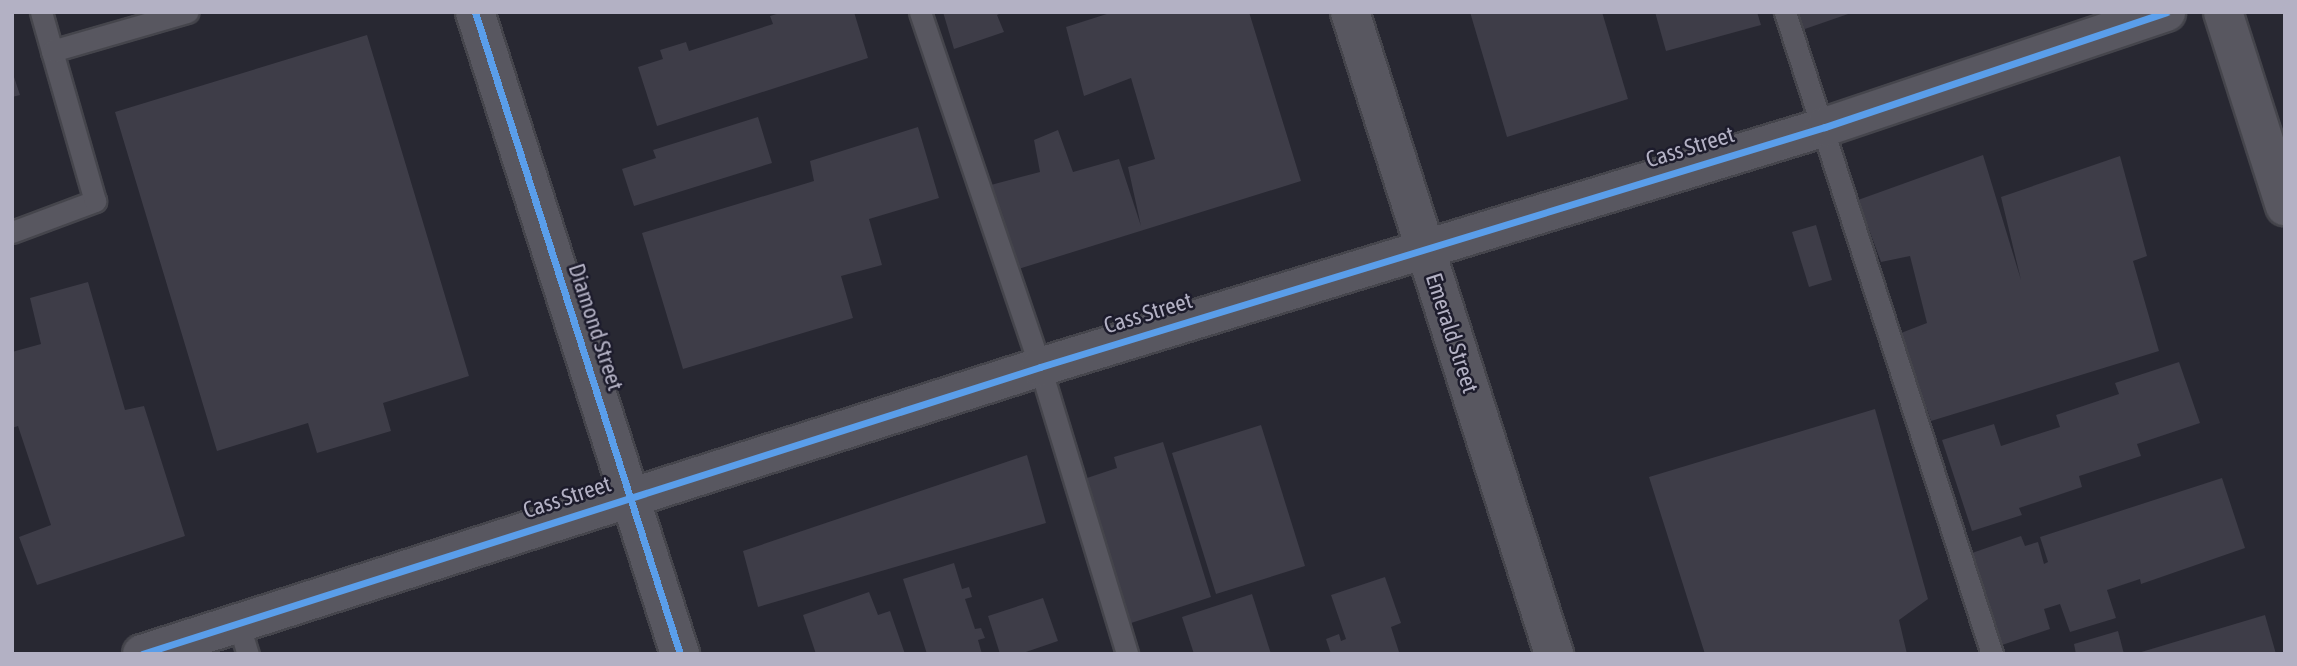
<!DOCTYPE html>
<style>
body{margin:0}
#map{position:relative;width:2297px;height:666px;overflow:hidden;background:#282832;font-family:"Asap Condensed",sans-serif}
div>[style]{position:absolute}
.building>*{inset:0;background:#3e3d48}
.roads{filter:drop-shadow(2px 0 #45454c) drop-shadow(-2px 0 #45454c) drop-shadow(0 2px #45454c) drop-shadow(0 -2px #45454c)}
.service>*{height:21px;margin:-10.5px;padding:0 10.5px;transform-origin:10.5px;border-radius:10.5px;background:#585760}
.minor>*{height:38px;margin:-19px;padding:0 19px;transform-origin:19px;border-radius:19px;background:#585760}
.tertiary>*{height:38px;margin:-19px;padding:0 19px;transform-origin:19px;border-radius:19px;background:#585760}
.cycleway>*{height:7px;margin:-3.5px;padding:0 3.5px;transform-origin:3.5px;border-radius:3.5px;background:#5a9eea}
span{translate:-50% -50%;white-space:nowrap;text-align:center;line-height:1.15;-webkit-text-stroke:5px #1d1c2c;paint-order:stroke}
.street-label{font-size:23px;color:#b3b1c4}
.frame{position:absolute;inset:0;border:14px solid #b3b1c4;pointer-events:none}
</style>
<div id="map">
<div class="building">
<i style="clip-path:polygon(783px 12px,854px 12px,868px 58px,657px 126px,638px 67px,663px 59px,660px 50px,686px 42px,689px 51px,773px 24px,770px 16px)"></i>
<i style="clip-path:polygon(943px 12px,1003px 12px,997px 15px,1004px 32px,954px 49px)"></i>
<i style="clip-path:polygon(1113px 12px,1249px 12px,1301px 181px,1015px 270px,987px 186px,1040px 172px,1034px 140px,1058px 130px,1073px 172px,1119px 159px,1141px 226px,1128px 167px,1155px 159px,1131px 78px,1084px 96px,1066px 27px)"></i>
<i style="clip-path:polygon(1470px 12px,1602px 12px,1628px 99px,1507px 137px)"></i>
<i style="clip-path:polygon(1655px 12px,1757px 12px,1761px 25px,1666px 51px)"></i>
<i style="clip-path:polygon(1797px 12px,1851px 12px,1851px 13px,1802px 30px)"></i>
<i style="clip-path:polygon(367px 35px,469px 376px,383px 403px,391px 431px,317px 453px,308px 423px,217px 451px,115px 112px)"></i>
<i style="clip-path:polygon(13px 74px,20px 95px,12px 97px,12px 75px)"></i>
<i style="clip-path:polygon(758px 117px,772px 163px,634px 206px,622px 169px,656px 158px,653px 150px)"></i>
<i style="clip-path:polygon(918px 127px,939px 198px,869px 219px,882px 265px,841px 276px,853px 318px,683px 369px,642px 233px,814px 181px,810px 161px)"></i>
<i style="clip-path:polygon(1983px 155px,2021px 280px,2001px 197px,2120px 156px,2147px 256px,2133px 261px,2159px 351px,1931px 421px,1901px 333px,1927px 323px,1910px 256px,1881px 262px,1858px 200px)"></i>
<i style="clip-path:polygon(1816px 225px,1832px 280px,1809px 287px,1792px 232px)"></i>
<i style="clip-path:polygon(88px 282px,125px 410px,144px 406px,185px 536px,37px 585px,19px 537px,51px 525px,18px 426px,12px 428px,12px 352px,41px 344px,30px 298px)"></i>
<i style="clip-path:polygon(2179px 362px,2200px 423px,2137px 444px,2141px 456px,2079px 476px,2082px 487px,2019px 508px,2022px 515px,1972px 531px,1942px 440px,1994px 424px,2001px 446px,2060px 427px,2056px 415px,2119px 394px,2115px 383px)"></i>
<i style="clip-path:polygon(1875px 409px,1928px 599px,1899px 620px,1907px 654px,1705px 654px,1649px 477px)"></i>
<i style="clip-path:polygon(1261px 425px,1305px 566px,1216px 594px,1172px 453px)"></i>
<i style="clip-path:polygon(1163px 442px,1211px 597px,1128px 624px,1084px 479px,1117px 468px,1114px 457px)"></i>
<i style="clip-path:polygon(1027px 455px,1046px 523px,758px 607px,743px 551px)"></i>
<i style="clip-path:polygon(2222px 478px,2245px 548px,2141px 584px,2140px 579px,2107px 590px,2116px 618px,2070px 632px,2060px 604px,2044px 609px,2050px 629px,2002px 645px,1972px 553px,2021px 536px,2025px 546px,2038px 542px,2044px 564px,2048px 562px,2040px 537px)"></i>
<i style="clip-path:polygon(954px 563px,962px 589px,969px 587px,972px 597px,965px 599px,975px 629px,981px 628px,985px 638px,978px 640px,982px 654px,927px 654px,903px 579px)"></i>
<i style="clip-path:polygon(1385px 577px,1401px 623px,1391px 627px,1399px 652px,1331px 654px,1326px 639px,1339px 634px,1341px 641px,1346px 639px,1331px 595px)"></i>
<i style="clip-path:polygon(869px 592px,878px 615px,890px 611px,905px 654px,816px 654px,803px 615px)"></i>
<i style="clip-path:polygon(1252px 594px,1271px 654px,1194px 654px,1182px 617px)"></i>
<i style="clip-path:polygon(1043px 598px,1058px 641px,1020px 654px,1000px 654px,988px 616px)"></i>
<i style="clip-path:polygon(2265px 615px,2276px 654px,2138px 654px,2138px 653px)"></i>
<i style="clip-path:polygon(2118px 631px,2124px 654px,2076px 654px,2074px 644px)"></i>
</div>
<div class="roads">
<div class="service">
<i style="left:41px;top:12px;width:41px;rotate:74.2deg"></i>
<i style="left:920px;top:12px;width:375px;rotate:71.3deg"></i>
<i style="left:1040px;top:367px;width:300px;rotate:73.1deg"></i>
<i style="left:1785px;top:12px;width:675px;rotate:72.13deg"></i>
<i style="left:12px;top:232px;width:89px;rotate:-20.5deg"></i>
<i style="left:95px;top:201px;width:156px;rotate:-106deg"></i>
<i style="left:52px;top:51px;width:141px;rotate:-16.1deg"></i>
<i style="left:238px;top:622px;width:34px;rotate:73deg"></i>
</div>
<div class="minor">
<i style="left:475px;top:12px;width:674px;rotate:72.29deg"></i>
<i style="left:1350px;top:12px;width:674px;rotate:72.37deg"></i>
<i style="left:2223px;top:12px;width:204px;rotate:72.3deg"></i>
</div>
<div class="tertiary">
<i style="left:142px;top:654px;width:943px;rotate:-17.72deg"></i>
<i style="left:1040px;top:367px;width:821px;rotate:-17deg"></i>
<i style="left:1825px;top:127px;width:360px;rotate:-18.6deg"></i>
</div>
</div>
<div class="cycleway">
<i style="left:475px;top:12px;width:674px;rotate:72.29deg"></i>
<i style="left:142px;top:654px;width:943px;rotate:-17.72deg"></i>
<i style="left:1040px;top:367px;width:821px;rotate:-17deg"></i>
<i style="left:1825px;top:127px;width:360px;rotate:-18.6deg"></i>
</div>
<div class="street-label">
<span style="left:1690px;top:147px;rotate:-17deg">Cass Street</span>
<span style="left:1148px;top:313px;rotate:-17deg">Cass Street</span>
<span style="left:596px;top:327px;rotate:72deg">Diamond Street</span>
<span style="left:1452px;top:333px;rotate:72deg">Emerald Street</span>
<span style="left:567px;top:497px;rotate:-18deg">Cass Street</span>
</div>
<div class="frame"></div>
</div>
